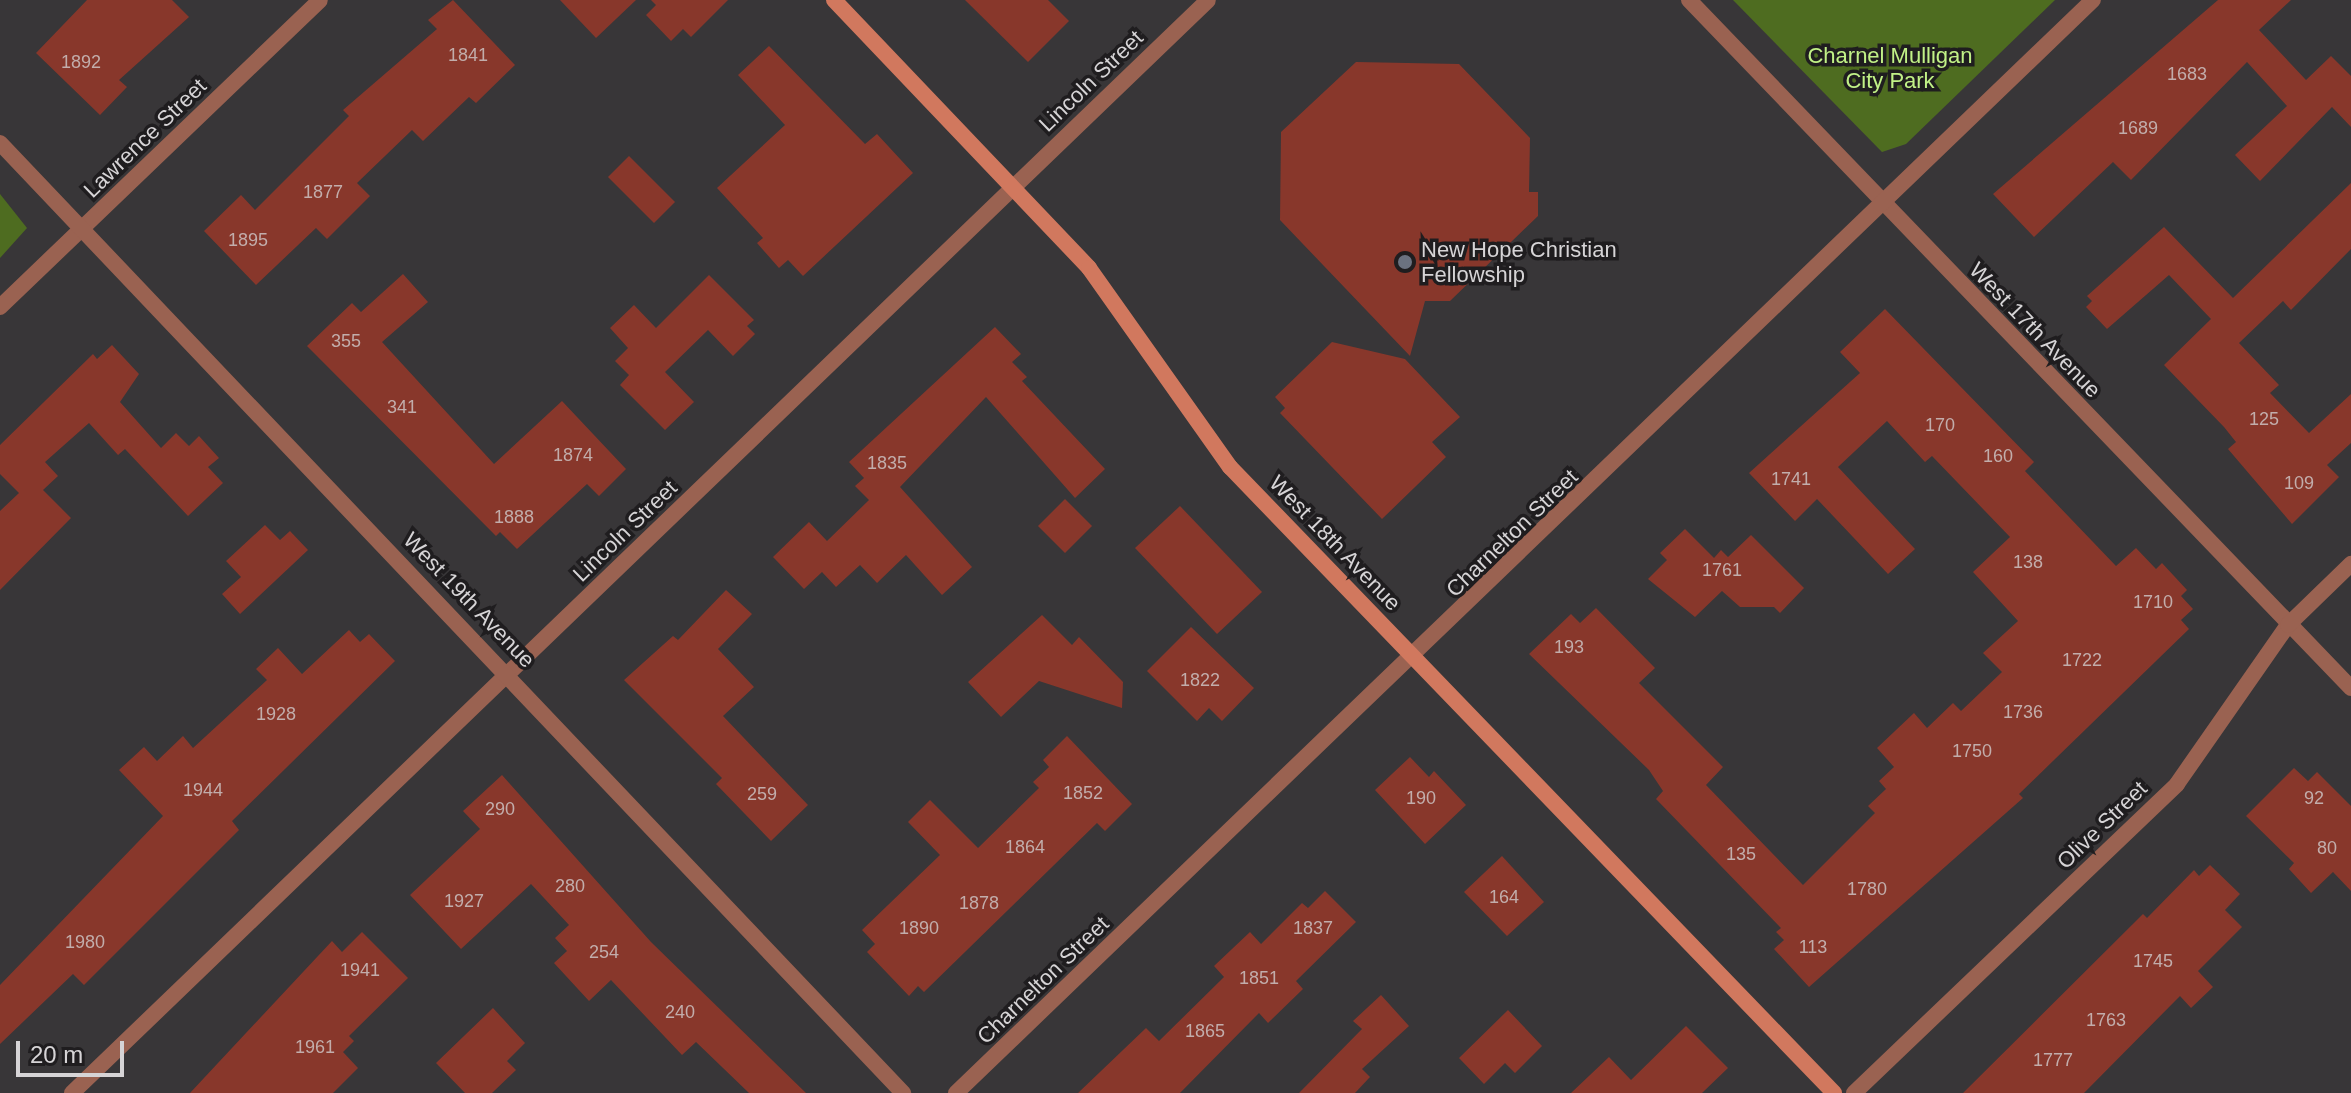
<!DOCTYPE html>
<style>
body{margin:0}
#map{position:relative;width:2351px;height:1093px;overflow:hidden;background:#383638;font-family:Arial,sans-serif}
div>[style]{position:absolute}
.green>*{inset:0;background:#4e6c20}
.building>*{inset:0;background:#88372b}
.minor>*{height:16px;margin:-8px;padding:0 8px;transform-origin:8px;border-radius:8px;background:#9a6251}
.tertiary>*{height:16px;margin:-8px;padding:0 8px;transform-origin:8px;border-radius:8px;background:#9a6251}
.secondary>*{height:16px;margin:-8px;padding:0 8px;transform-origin:8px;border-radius:8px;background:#d1785e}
.dots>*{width:22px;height:22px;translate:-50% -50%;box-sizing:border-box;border:4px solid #1f1d1f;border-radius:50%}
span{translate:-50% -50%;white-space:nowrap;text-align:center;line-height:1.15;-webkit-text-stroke:7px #1f1d1f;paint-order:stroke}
.number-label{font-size:18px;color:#c2adab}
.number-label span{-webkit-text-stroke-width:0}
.park-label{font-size:22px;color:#c1f187}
.street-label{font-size:22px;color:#d6d4d6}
.poi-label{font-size:22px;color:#d6d4d6}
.left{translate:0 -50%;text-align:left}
.scale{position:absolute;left:16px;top:1041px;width:108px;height:36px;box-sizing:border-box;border:4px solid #d6d4d6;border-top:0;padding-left:10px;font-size:24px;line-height:28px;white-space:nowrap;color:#d6d4d6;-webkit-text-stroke:6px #1f1d1f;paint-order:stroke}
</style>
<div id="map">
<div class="green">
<i style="clip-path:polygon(1733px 0,2055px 0,1906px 144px,1882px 152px)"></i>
<i style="clip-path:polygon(0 194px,27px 228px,0 258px)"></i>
</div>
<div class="building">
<i style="clip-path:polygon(87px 0,172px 0,189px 17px,119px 80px,127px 87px,100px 115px,36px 53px)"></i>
<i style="clip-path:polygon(453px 0,515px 65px,476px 103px,469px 97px,423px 141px,412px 130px,357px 183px,370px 196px,327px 239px,316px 228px,256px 285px,204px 231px,241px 195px,255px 210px,349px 116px,343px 110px,437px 29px,428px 20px)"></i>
<i style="clip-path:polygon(560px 0,636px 0,596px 38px)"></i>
<i style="clip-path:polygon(651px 0,728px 0,691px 37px,683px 29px,671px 41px,646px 15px,656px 5px)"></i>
<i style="clip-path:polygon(965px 0,1048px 0,1069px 21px,1028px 62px)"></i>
<i style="clip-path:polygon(2218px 0,2291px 0,2259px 30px,2306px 80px,2331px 56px,2351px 76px,2351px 127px,2332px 107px,2260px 181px,2235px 155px,2287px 106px,2247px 62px,2131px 180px,2113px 162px,2034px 237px,1993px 194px)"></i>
<i style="clip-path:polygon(769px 46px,865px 144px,877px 134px,913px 173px,803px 276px,788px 260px,779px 268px,757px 243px,763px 238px,717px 188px,785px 125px,738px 75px)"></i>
<i style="clip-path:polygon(1356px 62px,1459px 64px,1530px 138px,1529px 192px,1538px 192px,1538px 216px,1450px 301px,1425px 301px,1410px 356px,1280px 220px,1281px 132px)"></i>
<i style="clip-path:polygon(629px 156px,675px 202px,654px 223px,608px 177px)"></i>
<i style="clip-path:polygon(2351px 183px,2351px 249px,2291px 310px,2283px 301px,2239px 343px,2279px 385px,2270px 393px,2309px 433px,2351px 394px,2351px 443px,2327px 465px,2339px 477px,2292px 524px,2228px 449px,2236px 442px,2224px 427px,2164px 365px,2211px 319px,2169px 275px,2107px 329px,2086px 307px,2092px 301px,2087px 296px,2164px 227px,2233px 298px)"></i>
<i style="clip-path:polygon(403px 274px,428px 302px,382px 342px,494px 464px,562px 401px,626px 469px,599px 496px,587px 484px,517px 549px,500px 532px,496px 536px,307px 346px,352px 303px,361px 312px)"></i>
<i style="clip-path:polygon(709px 275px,754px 320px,747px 326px,755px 334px,733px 356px,708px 330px,665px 372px,694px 402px,665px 430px,620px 385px,629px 375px,615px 361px,628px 348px,610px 328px,634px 305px,656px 328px)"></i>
<i style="clip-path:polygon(1885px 309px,2034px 462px,2025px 471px,2116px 566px,2136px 548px,2156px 569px,2162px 563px,2187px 590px,2181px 596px,2193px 609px,2181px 620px,2189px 629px,2019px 794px,2023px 798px,1809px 987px,1774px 949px,1784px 940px,1776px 932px,1781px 928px,1656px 799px,1663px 791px,1649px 770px,1529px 654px,1571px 614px,1580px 623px,1596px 608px,1655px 668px,1639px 683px,1723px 767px,1706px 785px,1803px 885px,1875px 813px,1868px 806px,1886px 789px,1879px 781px,1894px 767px,1877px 748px,1914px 713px,1927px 728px,1953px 703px,1961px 711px,2002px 672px,1983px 653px,2018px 621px,1973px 572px,2010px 537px,1932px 456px,1925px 462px,1887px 421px,1838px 467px,1915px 549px,1888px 574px,1817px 499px,1795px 521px,1749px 473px,1860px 373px,1840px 352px)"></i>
<i style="clip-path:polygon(995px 327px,1021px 354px,1012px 362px,1027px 377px,1022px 381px,1105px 469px,1075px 498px,986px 397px,900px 487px,972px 567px,942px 595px,906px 555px,877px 583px,860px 565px,836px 587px,822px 572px,804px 589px,773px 557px,809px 522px,827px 541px,869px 500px,855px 486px,864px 478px,849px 462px)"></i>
<i style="clip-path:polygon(1332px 342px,1405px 359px,1460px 417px,1432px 442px,1446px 457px,1382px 519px,1280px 413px,1285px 408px,1275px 397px)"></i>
<i style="clip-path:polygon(112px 345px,139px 374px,120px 402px,161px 448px,176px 433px,189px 446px,199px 436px,219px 458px,208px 467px,223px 483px,188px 516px,125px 449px,118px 455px,89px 423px,45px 462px,58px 476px,43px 490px,71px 518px,0 590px,0 511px,19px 493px,0 474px,0 445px,93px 354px,97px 359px)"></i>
<i style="clip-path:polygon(1065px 499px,1092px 526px,1065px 553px,1038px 526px)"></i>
<i style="clip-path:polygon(1180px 506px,1262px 592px,1217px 634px,1135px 548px)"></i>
<i style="clip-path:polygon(265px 525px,280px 540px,290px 531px,308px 550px,240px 614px,222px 594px,241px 577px,226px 561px)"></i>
<i style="clip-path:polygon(1685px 529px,1714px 558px,1721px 550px,1728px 557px,1751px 535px,1804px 588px,1780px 613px,1774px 607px,1740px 607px,1722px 591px,1695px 617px,1648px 579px,1667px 560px,1660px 553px)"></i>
<i style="clip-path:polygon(726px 590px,752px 614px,718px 649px,754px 687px,723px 716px,808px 805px,771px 841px,716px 784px,722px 778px,624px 680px,673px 636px,678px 640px)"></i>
<i style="clip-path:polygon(1042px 615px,1072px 645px,1079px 637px,1123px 682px,1122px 708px,1039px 681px,1001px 717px,968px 682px)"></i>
<i style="clip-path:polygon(1191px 627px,1254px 688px,1222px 721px,1209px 708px,1197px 721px,1147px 671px)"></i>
<i style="clip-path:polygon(349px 630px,360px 642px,369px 634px,395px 661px,232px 821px,239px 830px,84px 985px,73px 974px,0 1044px,0 985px,163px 816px,119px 770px,144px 747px,157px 761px,183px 736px,193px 748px,267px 680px,256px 669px,278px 648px,302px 674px)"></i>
<i style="clip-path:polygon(1067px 736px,1132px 804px,1105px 831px,1097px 823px,924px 992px,918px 986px,909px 996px,867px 952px,875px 944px,862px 930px,940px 855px,908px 822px,930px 800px,978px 848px,1039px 788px,1033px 782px,1049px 767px,1043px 760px)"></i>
<i style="clip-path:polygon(1410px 757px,1429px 777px,1434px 771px,1466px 805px,1425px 844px,1375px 790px)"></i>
<i style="clip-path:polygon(2294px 768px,2308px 781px,2317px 772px,2351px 806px,2351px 891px,2333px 872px,2311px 893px,2289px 869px,2294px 863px,2246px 816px)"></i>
<i style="clip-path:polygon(502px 775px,651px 942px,806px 1093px,749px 1093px,696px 1042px,682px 1055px,611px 980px,589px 1001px,554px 963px,567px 951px,555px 938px,569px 925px,531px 884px,461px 949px,410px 895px,480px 829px,463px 811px)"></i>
<i style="clip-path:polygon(1502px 856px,1544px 902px,1507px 936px,1464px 892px)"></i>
<i style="clip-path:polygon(2210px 865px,2240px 894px,2225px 910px,2242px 927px,2198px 971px,2213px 987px,2191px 1008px,2180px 996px,2084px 1093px,1963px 1093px,2143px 914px,2147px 918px,2194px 870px,2199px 876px)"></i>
<i style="clip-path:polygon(1325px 891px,1356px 922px,1296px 981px,1303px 989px,1268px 1023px,1259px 1013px,1180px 1093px,1078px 1093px,1146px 1028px,1159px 1041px,1224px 977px,1214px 966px,1250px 932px,1261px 944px,1302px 903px,1308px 908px)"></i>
<i style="clip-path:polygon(362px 932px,408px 978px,349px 1036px,354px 1041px,343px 1052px,358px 1068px,333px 1093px,190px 1093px,332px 941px,342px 952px)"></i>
<i style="clip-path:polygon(1381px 995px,1409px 1026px,1362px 1069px,1370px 1077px,1355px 1093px,1299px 1093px,1362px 1029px,1353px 1021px)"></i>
<i style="clip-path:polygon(493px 1008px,525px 1043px,507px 1061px,516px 1070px,492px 1093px,465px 1093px,436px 1063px)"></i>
<i style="clip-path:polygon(1508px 1010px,1542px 1046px,1515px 1073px,1505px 1063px,1484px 1084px,1459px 1058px)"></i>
<i style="clip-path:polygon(1686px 1026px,1728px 1068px,1702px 1093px,1571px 1093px,1609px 1057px,1631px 1080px)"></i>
</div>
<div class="minor">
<i style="left:1689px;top:0;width:955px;rotate:46.1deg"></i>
<i style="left:0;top:307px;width:443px;rotate:-43.8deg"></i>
<i style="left:72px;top:1093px;width:1576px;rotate:-43.89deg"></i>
<i style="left:956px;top:1093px;width:1577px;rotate:-43.87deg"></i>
<i style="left:1854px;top:1093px;width:447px;rotate:-43.7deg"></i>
<i style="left:2177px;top:784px;width:194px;rotate:-55.1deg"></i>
<i style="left:2288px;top:625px;width:88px;rotate:-44.1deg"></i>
</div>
<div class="tertiary">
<i style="left:0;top:143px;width:1311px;rotate:46.45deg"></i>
</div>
<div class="secondary">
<i style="left:834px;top:0;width:370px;rotate:46.4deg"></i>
<i style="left:1089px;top:268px;width:244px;rotate:54.7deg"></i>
<i style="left:1230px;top:467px;width:870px;rotate:46.02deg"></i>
</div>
<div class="dots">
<i style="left:1405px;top:262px;background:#6b7280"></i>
</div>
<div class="number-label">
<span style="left:468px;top:55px">1841</span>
<span style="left:81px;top:62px">1892</span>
<span style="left:2187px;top:74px">1683</span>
<span style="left:2138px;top:128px">1689</span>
<span style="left:323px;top:192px">1877</span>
<span style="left:248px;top:240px">1895</span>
<span style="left:346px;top:341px">355</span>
<span style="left:402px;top:407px">341</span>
<span style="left:2264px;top:419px">125</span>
<span style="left:1940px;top:425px">170</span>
<span style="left:573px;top:455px">1874</span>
<span style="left:1998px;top:456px">160</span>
<span style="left:887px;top:463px">1835</span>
<span style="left:1791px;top:479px">1741</span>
<span style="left:2299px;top:483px">109</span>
<span style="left:514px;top:517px">1888</span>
<span style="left:2028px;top:562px">138</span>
<span style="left:1722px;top:570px">1761</span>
<span style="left:2153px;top:602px">1710</span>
<span style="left:1569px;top:647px">193</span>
<span style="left:2082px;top:660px">1722</span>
<span style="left:1200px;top:680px">1822</span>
<span style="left:2023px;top:712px">1736</span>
<span style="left:276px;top:714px">1928</span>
<span style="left:1972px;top:751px">1750</span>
<span style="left:203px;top:790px">1944</span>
<span style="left:1083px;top:793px">1852</span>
<span style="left:762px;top:794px">259</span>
<span style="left:1421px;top:798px">190</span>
<span style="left:2314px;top:798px">92</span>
<span style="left:500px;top:809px">290</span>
<span style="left:1025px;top:847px">1864</span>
<span style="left:2327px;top:848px">80</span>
<span style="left:1741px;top:854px">135</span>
<span style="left:570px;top:886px">280</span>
<span style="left:1867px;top:889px">1780</span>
<span style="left:1504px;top:897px">164</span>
<span style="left:464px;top:901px">1927</span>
<span style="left:979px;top:903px">1878</span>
<span style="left:919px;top:928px">1890</span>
<span style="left:1313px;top:928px">1837</span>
<span style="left:85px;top:942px">1980</span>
<span style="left:1813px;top:947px">113</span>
<span style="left:604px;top:952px">254</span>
<span style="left:2153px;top:961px">1745</span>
<span style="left:360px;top:970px">1941</span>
<span style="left:1259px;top:978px">1851</span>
<span style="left:680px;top:1012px">240</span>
<span style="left:2106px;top:1020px">1763</span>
<span style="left:1205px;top:1031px">1865</span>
<span style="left:315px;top:1047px">1961</span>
<span style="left:2053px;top:1060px">1777</span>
</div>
<div class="park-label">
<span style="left:1890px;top:68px">Charnel Mulligan<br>City Park</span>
</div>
<div class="street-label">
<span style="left:1091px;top:81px;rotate:-44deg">Lincoln Street</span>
<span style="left:145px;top:138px;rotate:-44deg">Lawrence Street</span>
<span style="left:2035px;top:330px;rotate:46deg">West 17th Avenue</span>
<span style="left:625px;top:531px;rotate:-44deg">Lincoln Street</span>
<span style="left:1512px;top:533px;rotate:-44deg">Charnelton Street</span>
<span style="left:1335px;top:543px;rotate:46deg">West 18th Avenue</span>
<span style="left:469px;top:600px;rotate:46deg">West 19th Avenue</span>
<span style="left:2102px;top:825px;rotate:-44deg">Olive Street</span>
<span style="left:1043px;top:980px;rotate:-44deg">Charnelton Street</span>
</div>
<div class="poi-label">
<span class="left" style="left:1421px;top:262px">New Hope Christian<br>Fellowship</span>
</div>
<div class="scale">20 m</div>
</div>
